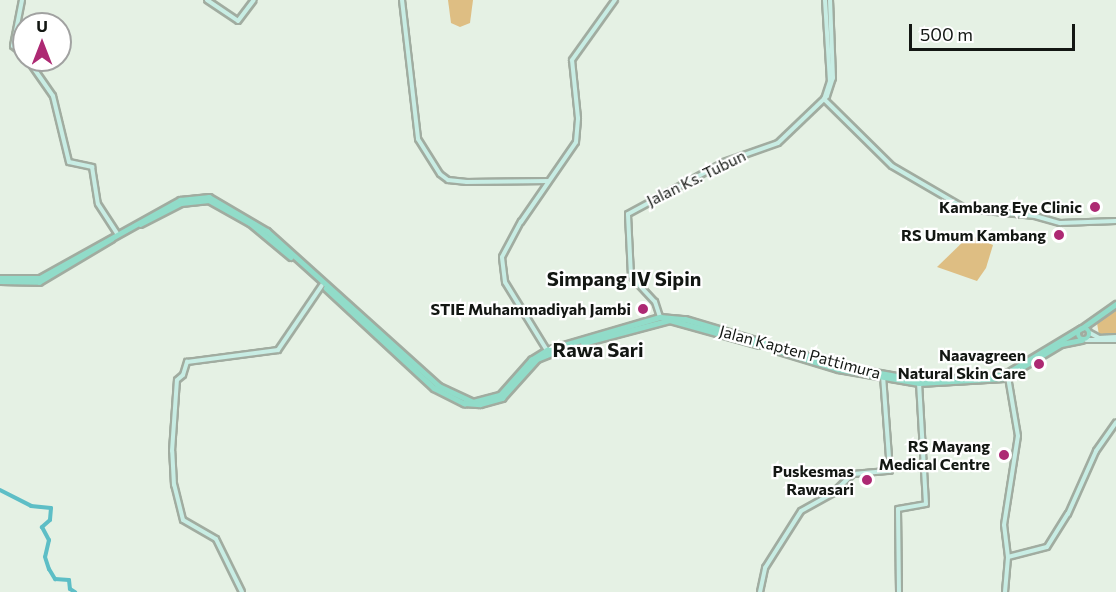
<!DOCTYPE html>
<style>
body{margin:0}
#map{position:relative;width:1116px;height:592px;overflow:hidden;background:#e5f1e4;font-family:Commissioner,sans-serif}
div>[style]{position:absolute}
.green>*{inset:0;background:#debe83}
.river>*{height:4px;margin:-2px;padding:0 2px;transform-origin:2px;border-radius:2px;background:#5dbec6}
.roads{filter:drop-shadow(2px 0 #a1aca0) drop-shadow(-2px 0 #a1aca0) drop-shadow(0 2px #a1aca0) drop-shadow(0 -2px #a1aca0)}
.secondary>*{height:4px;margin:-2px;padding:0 2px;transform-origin:2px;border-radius:2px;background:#c8ede4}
.primary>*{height:4.5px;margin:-2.25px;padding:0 2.25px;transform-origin:2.25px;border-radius:2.25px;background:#91dcc9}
.primary>.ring{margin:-2.25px;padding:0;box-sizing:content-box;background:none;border:4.5px solid #91dcc9;border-radius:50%}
.dots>*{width:16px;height:16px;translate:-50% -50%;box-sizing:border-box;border:3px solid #fff;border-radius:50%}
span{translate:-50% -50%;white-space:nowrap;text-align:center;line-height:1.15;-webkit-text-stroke:4.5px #fff;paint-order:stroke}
.street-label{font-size:16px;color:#131713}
.poi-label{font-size:16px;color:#131713;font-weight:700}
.right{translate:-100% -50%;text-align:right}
.quarter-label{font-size:20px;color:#131713;font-weight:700}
.north{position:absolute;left:12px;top:12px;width:60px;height:60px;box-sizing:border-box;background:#fff;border:2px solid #a1a2a1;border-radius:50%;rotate:0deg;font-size:16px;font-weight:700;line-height:24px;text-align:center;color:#131713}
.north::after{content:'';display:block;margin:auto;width:21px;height:27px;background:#ad2973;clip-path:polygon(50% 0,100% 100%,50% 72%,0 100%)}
.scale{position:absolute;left:909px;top:24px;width:166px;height:27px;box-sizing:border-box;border:3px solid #131713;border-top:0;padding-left:8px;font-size:18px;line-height:21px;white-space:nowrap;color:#131713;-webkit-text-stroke:4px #fff;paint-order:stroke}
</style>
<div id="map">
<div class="green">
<i style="clip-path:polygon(448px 0,473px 0,470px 23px,460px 27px,451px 23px)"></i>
<i style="clip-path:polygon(970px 235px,993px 245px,986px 268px,977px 281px,937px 267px)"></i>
<i style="clip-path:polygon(1116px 309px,1116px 336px,1099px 335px,1097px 323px)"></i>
</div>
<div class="river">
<i style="left:0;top:490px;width:35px;rotate:27deg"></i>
<i style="left:31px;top:506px;width:20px;rotate:6deg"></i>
<i style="left:51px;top:508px;width:12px;rotate:95deg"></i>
<i style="left:50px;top:520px;width:11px;rotate:139deg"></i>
<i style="left:42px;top:527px;width:15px;rotate:62deg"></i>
<i style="left:49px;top:540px;width:17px;rotate:103deg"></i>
<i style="left:45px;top:557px;width:13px;rotate:72deg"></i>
<i style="left:49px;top:569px;width:12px;rotate:59deg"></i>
<i style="left:55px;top:579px;width:14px;rotate:4deg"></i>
<i style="left:69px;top:580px;width:9px;rotate:84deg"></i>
<i style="left:70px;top:589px;width:6px;rotate:31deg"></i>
</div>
<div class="roads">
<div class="secondary">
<i style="left:22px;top:0;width:47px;rotate:101.1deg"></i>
<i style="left:13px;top:46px;width:14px;rotate:39deg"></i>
<i style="left:207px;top:0;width:37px;rotate:34deg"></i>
<i style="left:238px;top:21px;width:26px;rotate:-53deg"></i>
<i style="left:402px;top:0;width:140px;rotate:83.4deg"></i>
<i style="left:418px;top:139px;width:41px;rotate:57.8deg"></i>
<i style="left:440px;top:174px;width:10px;rotate:37deg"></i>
<i style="left:448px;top:180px;width:19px;rotate:6deg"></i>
<i style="left:467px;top:182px;width:81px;rotate:-0.7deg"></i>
<i style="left:825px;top:0;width:81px;rotate:86.5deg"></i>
<i style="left:830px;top:81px;width:19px;rotate:108deg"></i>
<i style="left:824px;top:99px;width:95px;rotate:44.6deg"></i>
<i style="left:892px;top:166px;width:86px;rotate:30.2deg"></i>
<i style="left:966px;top:209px;width:69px;rotate:5.8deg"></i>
<i style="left:1035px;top:216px;width:26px;rotate:16deg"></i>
<i style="left:1060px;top:223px;width:56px;rotate:-2deg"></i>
<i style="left:28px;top:60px;width:44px;rotate:55.2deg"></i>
<i style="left:53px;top:96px;width:68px;rotate:76.4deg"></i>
<i style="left:69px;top:162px;width:24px;rotate:12deg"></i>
<i style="left:92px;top:167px;width:37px;rotate:81deg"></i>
<i style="left:98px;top:204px;width:35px;rotate:57deg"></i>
<i style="left:660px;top:317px;width:16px;rotate:-108deg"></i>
<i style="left:655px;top:302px;width:35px;rotate:-133deg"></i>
<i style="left:631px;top:276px;width:62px;rotate:-92.8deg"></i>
<i style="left:628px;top:214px;width:109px;rotate:-28.4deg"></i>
<i style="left:724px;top:162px;width:57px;rotate:-19.4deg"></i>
<i style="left:778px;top:143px;width:68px;rotate:-43.8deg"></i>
<i style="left:827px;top:96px;width:19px;rotate:-72deg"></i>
<i style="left:833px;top:78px;width:78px;rotate:-92.2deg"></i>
<i style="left:1090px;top:333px;width:10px;rotate:29deg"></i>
<i style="left:1099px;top:338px;width:17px;rotate:-3deg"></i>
<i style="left:1086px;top:340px;width:30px"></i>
<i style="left:548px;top:352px;width:82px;rotate:-121.6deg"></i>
<i style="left:505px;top:282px;width:25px;rotate:-97deg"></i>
<i style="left:502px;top:257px;width:40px;rotate:-62deg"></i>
<i style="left:521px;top:222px;width:97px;rotate:-55.5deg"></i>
<i style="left:576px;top:142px;width:24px;rotate:-85deg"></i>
<i style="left:578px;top:118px;width:58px;rotate:-95.9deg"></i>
<i style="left:572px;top:60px;width:74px;rotate:-54.4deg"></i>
<i style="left:1008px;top:557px;width:40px;rotate:-14.4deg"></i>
<i style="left:1047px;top:547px;width:39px;rotate:-58deg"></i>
<i style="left:1068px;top:514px;width:69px;rotate:-66deg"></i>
<i style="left:1096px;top:451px;width:35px;rotate:-55deg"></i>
<i style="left:242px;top:592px;width:59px;rotate:-116.1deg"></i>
<i style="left:216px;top:539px;width:38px;rotate:-150deg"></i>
<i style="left:183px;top:520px;width:36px;rotate:-104deg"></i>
<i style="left:174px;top:485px;width:34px;rotate:-93deg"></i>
<i style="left:172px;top:451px;width:71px;rotate:-86deg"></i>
<i style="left:177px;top:380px;width:8px;rotate:-40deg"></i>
<i style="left:183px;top:375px;width:14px;rotate:-73deg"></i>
<i style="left:187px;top:362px;width:92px;rotate:-7.5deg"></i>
<i style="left:278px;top:350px;width:78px;rotate:-55.9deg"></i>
<i style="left:760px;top:592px;width:25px;rotate:-78deg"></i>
<i style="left:765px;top:568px;width:67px;rotate:-57.7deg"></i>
<i style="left:801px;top:511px;width:37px;rotate:-29deg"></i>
<i style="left:833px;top:493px;width:28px;rotate:-44deg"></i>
<i style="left:853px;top:474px;width:37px;rotate:-5deg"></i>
<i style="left:890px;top:471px;width:96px;rotate:-94.2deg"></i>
<i style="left:899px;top:592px;width:83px;rotate:-90.7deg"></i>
<i style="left:898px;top:509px;width:28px;rotate:-10deg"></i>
<i style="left:926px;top:504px;width:121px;rotate:-93.3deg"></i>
<i style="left:1005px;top:592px;width:35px;rotate:-85deg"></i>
<i style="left:1008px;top:557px;width:32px;rotate:-97deg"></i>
<i style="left:1004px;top:525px;width:90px;rotate:-81.1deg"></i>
<i style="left:1018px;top:436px;width:60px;rotate:-99.6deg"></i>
</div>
<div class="primary">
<i style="left:140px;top:224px;width:46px;rotate:-27.1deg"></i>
<i style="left:181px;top:203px;width:28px;rotate:-6deg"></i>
<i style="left:209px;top:200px;width:47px;rotate:29.3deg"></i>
<i style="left:250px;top:223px;width:53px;rotate:39.7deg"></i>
<i style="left:0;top:278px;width:40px"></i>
<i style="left:40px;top:278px;width:160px;rotate:-29.1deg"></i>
<i style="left:180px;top:200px;width:29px;rotate:-6deg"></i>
<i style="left:209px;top:197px;width:67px;rotate:30.4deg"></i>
<i style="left:267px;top:231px;width:232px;rotate:42deg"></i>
<i style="left:439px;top:386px;width:38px;rotate:25deg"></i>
<i style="left:473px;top:402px;width:28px;rotate:-15deg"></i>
<i style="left:500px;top:395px;width:47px;rotate:-48.5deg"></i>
<i style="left:531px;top:360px;width:19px;rotate:-32deg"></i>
<i style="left:547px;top:350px;width:118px;rotate:-16.3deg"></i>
<i style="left:660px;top:317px;width:25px;rotate:5deg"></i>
<i style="left:685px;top:319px;width:168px;rotate:16.6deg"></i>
<i style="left:846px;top:367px;width:74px;rotate:10.1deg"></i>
<i style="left:919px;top:380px;width:85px;rotate:-3.4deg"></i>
<i style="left:1004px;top:375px;width:89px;rotate:-31.2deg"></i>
<i style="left:0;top:281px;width:39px;rotate:1deg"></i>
<i style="left:39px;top:282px;width:84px;rotate:-30.8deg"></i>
<i style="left:326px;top:288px;width:147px;rotate:42.8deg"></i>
<i style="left:434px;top:388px;width:34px;rotate:27deg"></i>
<i style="left:464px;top:403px;width:16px;rotate:4deg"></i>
<i style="left:480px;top:404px;width:23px;rotate:-15deg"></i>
<i style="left:502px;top:398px;width:52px;rotate:-48.1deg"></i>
<i style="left:537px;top:359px;width:31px;rotate:-22deg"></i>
<i class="ring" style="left:1078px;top:328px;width:7.5px;height:7.5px"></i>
<i style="left:1082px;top:328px;width:42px;rotate:-35.2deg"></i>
<i style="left:583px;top:343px;width:90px;rotate:-14.8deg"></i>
<i style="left:670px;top:320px;width:93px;rotate:15.5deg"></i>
<i style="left:776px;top:350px;width:65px;rotate:17deg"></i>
<i style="left:838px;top:369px;width:82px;rotate:9.8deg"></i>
<i style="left:919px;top:383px;width:85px;rotate:-3.4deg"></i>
<i style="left:1004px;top:378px;width:66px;rotate:-30.8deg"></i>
<i style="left:1061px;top:344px;width:21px;rotate:-11deg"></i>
</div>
</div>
<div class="dots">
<i style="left:1095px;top:207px;background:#ad2973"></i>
<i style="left:1059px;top:235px;background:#ad2973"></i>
<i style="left:643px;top:309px;background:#ad2973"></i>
<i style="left:1039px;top:364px;background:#ad2973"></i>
<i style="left:1004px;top:455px;background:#ad2973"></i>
<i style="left:867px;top:480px;background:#ad2973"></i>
</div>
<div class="street-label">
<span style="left:696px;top:178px;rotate:-26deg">Jalan Ks. Tubun</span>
<span style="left:800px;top:352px;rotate:15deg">Jalan Kapten Pattimura</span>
</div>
<div class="poi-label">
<span class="right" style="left:1082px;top:207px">Kambang Eye Clinic</span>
<span class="right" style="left:1046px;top:235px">RS Umum Kambang</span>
<span class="right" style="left:631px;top:309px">STIE Muhammadiyah Jambi</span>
<span class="right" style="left:1026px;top:364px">Naavagreen<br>Natural Skin Care</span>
<span class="right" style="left:990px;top:455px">RS Mayang<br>Medical Centre</span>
<span class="right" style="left:854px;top:480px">Puskesmas<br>Rawasari</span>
</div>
<div class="quarter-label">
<span style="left:624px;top:278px">Simpang IV Sipin</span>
<span style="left:598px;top:349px">Rawa Sari</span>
</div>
<div class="north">U</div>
<div class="scale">500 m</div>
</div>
